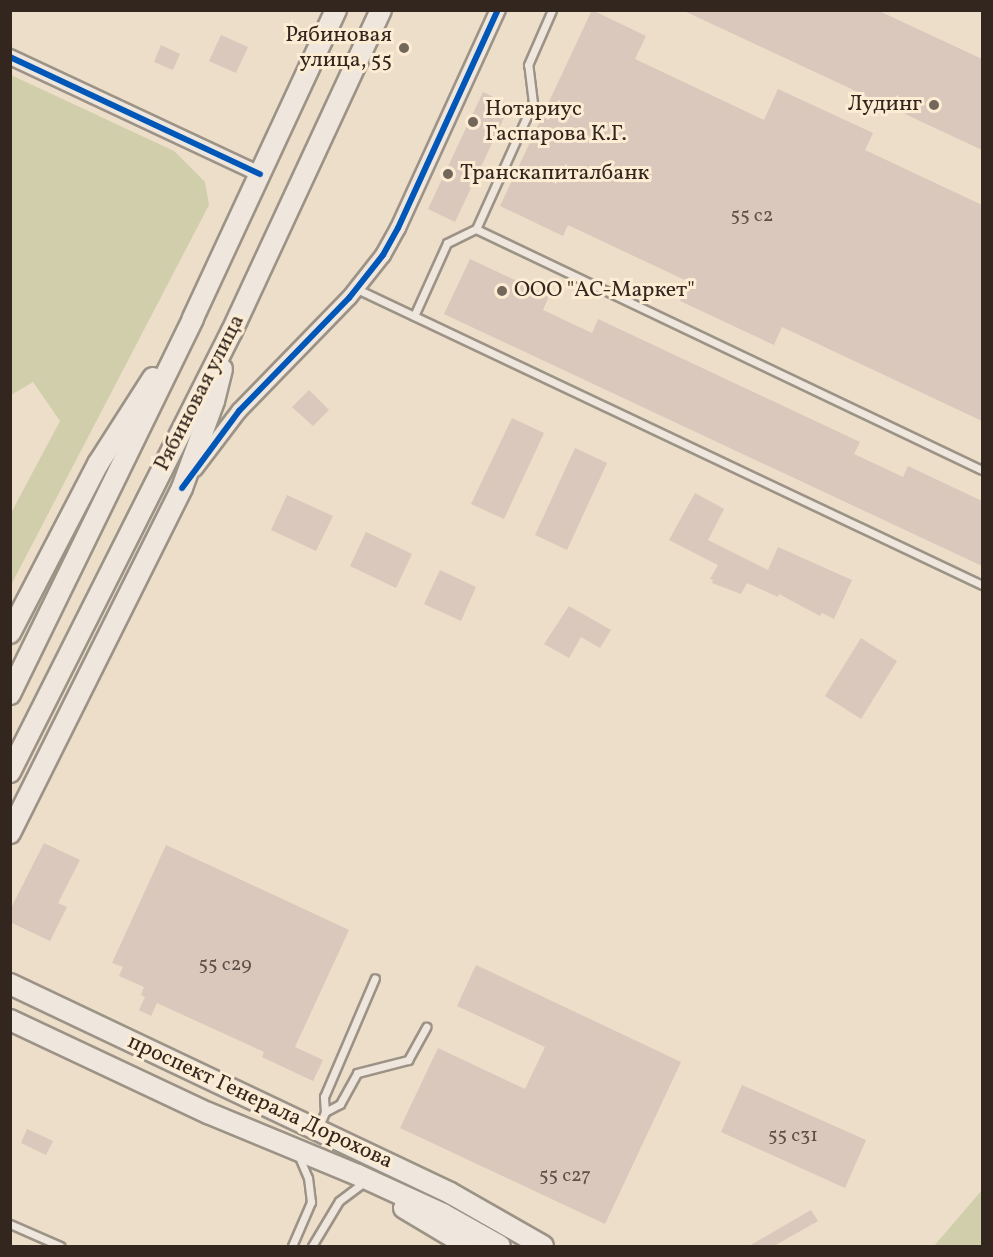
<!DOCTYPE html>
<meta charset="utf-8">
<style>
body{margin:0}
#map{position:relative;width:993px;height:1257px;overflow:hidden;background:#ecdec9;font-family:Vollkorn,serif}
div>[style]{position:absolute}
.green>*{inset:0;background:#d1cfab}
.building>*{inset:0;background:#d9c8bb}
.roads{filter:drop-shadow(2px 0 #9c9386) drop-shadow(-2px 0 #9c9386) drop-shadow(0 2px #9c9386) drop-shadow(0 -2px #9c9386)}
.lane>*{height:7px;margin:-3.5px;padding:0 3.5px;transform-origin:3.5px;border-radius:3.5px;background:#efe7dd}
.street>*{height:14px;margin:-7px;padding:0 7px;transform-origin:7px;border-radius:7px;background:#efe7dd}
.secondary>*{height:20px;margin:-10px;padding:0 10px;transform-origin:10px;border-radius:10px;background:#efe7dd}
.cycleway>*{height:6px;margin:-3px;padding:0 3px;transform-origin:3px;border-radius:3px;background:#0057b8}
.dots>*{width:16px;height:16px;translate:-50% -50%;box-sizing:border-box;border:3px solid #fcecd3;border-radius:50%}
span{translate:-50% -50%;white-space:nowrap;text-align:center;line-height:1.15;-webkit-text-stroke:6px #fcecd3;paint-order:stroke}
.number-label{font-size:20px;color:#5e5048}
.number-label span{-webkit-text-stroke-width:0}
.poi-label{font-size:22px;color:#32261f}
.right{translate:-100% -50%;text-align:right}
.left{translate:0 -50%;text-align:left}
.street-label{font-size:22px;color:#32261f}
.frame{position:absolute;inset:0;border:12px solid #32261f;pointer-events:none}
</style>
<div id="map">
<div class="green">
<i style="clip-path:polygon(11px 75px,174px 151px,205px 182px,209px 205px,11px 585px,11px 513px,60px 421px,33px 382px,11px 395px)"></i>
<i style="clip-path:polygon(982px 1190px,982px 1244px,980px 1246px,934px 1246px)"></i>
</div>
<div class="building">
<i style="clip-path:polygon(592px 10px,646px 36px,635px 59px,764px 120px,778px 89px,873px 133px,865px 150px,982px 205px,982px 421px,782px 327px,774px 345px,680px 301px,689px 282px,568px 225px,563px 236px,500px 206px)"></i>
<i style="clip-path:polygon(682px 10px,877px 10px,982px 59px,982px 150px)"></i>
<i style="clip-path:polygon(221px 35px,248px 47px,236px 73px,209px 61px)"></i>
<i style="clip-path:polygon(161px 45px,180px 54px,173px 70px,154px 62px)"></i>
<i style="clip-path:polygon(483px 92px,510px 105px,455px 222px,428px 209px)"></i>
<i style="clip-path:polygon(470px 259px,549px 296px,543px 310px,592px 333px,598px 319px,860px 442px,854px 454px,903px 477px,908px 466px,982px 501px,982px 566px,444px 314px)"></i>
<i style="clip-path:polygon(309px 390px,329px 410px,313px 426px,292px 407px)"></i>
<i style="clip-path:polygon(512px 418px,544px 433px,504px 519px,471px 504px)"></i>
<i style="clip-path:polygon(575px 448px,607px 463px,567px 550px,535px 535px)"></i>
<i style="clip-path:polygon(695px 493px,724px 509px,708px 540px,768px 570px,778px 547px,852px 580px,834px 619px,822px 613px,820px 616px,779px 594px,778px 597px,747px 583px,741px 594px,712px 583px,713px 580px,710px 579px,718px 565px,669px 540px)"></i>
<i style="clip-path:polygon(287px 495px,333px 516px,316px 551px,271px 530px)"></i>
<i style="clip-path:polygon(366px 532px,412px 554px,396px 588px,350px 566px)"></i>
<i style="clip-path:polygon(440px 570px,476px 587px,461px 621px,424px 604px)"></i>
<i style="clip-path:polygon(569px 606px,611px 630px,600px 648px,581px 637px,569px 658px,544px 644px)"></i>
<i style="clip-path:polygon(861px 638px,897px 661px,861px 719px,825px 696px)"></i>
<i style="clip-path:polygon(44px 843px,80px 860px,58px 903px,67px 907px,50px 941px,10px 922px,10px 910px)"></i>
<i style="clip-path:polygon(166px 845px,349px 930px,295px 1047px,323px 1060px,313px 1081px,262px 1057px,264px 1052px,157px 1003px,151px 1016px,139px 1010px,145px 997px,141px 995px,144px 987px,119px 976px,123px 967px,112px 963px)"></i>
<i style="clip-path:polygon(476px 965px,681px 1062px,605px 1224px,400px 1128px,438px 1048px,525px 1089px,545px 1047px,457px 1006px)"></i>
<i style="clip-path:polygon(742px 1085px,866px 1140px,845px 1188px,721px 1132px)"></i>
<i style="clip-path:polygon(27px 1129px,53px 1141px,46px 1155px,21px 1143px)"></i>
<i style="clip-path:polygon(811px 1210px,818px 1221px,774px 1246px,749px 1246px)"></i>
</div>
<div class="roads">
<div class="lane">
<i style="left:476px;top:229px;width:560px;rotate:25.47deg"></i>
<i style="left:357px;top:289px;width:692px;rotate:25.34deg"></i>
<i style="left:414px;top:316px;width:80px;rotate:-65.7deg"></i>
<i style="left:447px;top:243px;width:32px;rotate:-26deg"></i>
<i style="left:476px;top:229px;width:138px;rotate:-65.7deg"></i>
<i style="left:533px;top:103px;width:38px;rotate:-97deg"></i>
<i style="left:528px;top:65px;width:60px;rotate:-66.4deg"></i>
<i style="left:325px;top:1112px;width:15px;rotate:-94deg"></i>
<i style="left:324px;top:1097px;width:129px;rotate:-66.8deg"></i>
<i style="left:318px;top:1128px;width:17px;rotate:-66deg"></i>
<i style="left:325px;top:1112px;width:17px;rotate:-28deg"></i>
<i style="left:340px;top:1104px;width:35px;rotate:-61deg"></i>
<i style="left:357px;top:1073px;width:53px;rotate:-14.3deg"></i>
<i style="left:408px;top:1060px;width:38px;rotate:-61deg"></i>
<i style="left:10px;top:1224px;width:55px;rotate:23.7deg"></i>
<i style="left:292px;top:1246px;width:48px;rotate:-66.6deg"></i>
<i style="left:311px;top:1202px;width:24px;rotate:-97deg"></i>
<i style="left:308px;top:1178px;width:25px;rotate:-113deg"></i>
<i style="left:312px;top:1246px;width:52px;rotate:-59deg"></i>
<i style="left:339px;top:1201px;width:26px;rotate:-37deg"></i>
</div>
<div class="street">
<i style="left:10px;top:57px;width:276px;rotate:25.1deg"></i>
<i style="left:195px;top:469px;width:73px;rotate:-52.8deg"></i>
<i style="left:239px;top:411px;width:158px;rotate:-45.8deg"></i>
<i style="left:349px;top:298px;width:55px;rotate:-51.7deg"></i>
<i style="left:383px;top:255px;width:31px;rotate:-61deg"></i>
<i style="left:398px;top:228px;width:240px;rotate:-65.4deg"></i>
</div>
<div class="secondary">
<i style="left:10px;top:633px;width:191px;rotate:-62.5deg"></i>
<i style="left:98px;top:464px;width:102px;rotate:-57.4deg"></i>
<i style="left:10px;top:694px;width:418px;rotate:-64deg"></i>
<i style="left:193px;top:318px;width:340px;rotate:-65.1deg"></i>
<i style="left:10px;top:772px;width:494px;rotate:-63.3deg"></i>
<i style="left:232px;top:331px;width:354px;rotate:-65.1deg"></i>
<i style="left:10px;top:833px;width:385px;rotate:-63.5deg"></i>
<i style="left:182px;top:488px;width:93px;rotate:-69.8deg"></i>
<i style="left:214px;top:401px;width:33px;rotate:-76deg"></i>
<i style="left:10px;top:984px;width:487px;rotate:25.4deg"></i>
<i style="left:450px;top:1193px;width:107px;rotate:29.7deg"></i>
<i style="left:10px;top:1020px;width:219px;rotate:25.2deg"></i>
<i style="left:208px;top:1113px;width:162px;rotate:22.5deg"></i>
<i style="left:358px;top:1175px;width:94px;rotate:24.6deg"></i>
<i style="left:443px;top:1214px;width:65px;rotate:29.3deg"></i>
<i style="left:404px;top:1208px;width:74px;rotate:30.7deg"></i>
</div>
</div>
<div class="cycleway">
<i style="left:10px;top:57px;width:276px;rotate:25.1deg"></i>
<i style="left:182px;top:488px;width:96px;rotate:-53.5deg"></i>
<i style="left:239px;top:411px;width:158px;rotate:-45.8deg"></i>
<i style="left:349px;top:298px;width:55px;rotate:-51.7deg"></i>
<i style="left:383px;top:255px;width:31px;rotate:-61deg"></i>
<i style="left:398px;top:228px;width:240px;rotate:-65.4deg"></i>
</div>
<div class="dots">
<i style="left:404px;top:48px;background:#73665a"></i>
<i style="left:934px;top:105px;background:#73665a"></i>
<i style="left:473px;top:122px;background:#73665a"></i>
<i style="left:448px;top:174px;background:#73665a"></i>
<i style="left:502px;top:291px;background:#73665a"></i>
</div>
<div class="number-label">
<span style="left:752px;top:216px">55 с2</span>
<span style="left:225px;top:965px">55 с29</span>
<span style="left:793px;top:1136px">55 с31</span>
<span style="left:565px;top:1176px">55 с27</span>
</div>
<div class="poi-label">
<span class="right" style="left:392px;top:48px">Рябиновая<br>улица, 55</span>
<span class="right" style="left:922px;top:105px">Лудинг</span>
<span class="left" style="left:485px;top:122px">Нотариус<br>Гаспарова К.Г.</span>
<span class="left" style="left:460px;top:174px">Транскапиталбанк</span>
<span class="left" style="left:514px;top:291px">ООО "АС-Маркет"</span>
</div>
<div class="street-label">
<span style="left:200px;top:393px;rotate:-63deg">Рябиновая улица</span>
<span style="left:260px;top:1102px;rotate:25deg">проспект Генерала Дорохова</span>
</div>
<div class="frame"></div>
</div>
